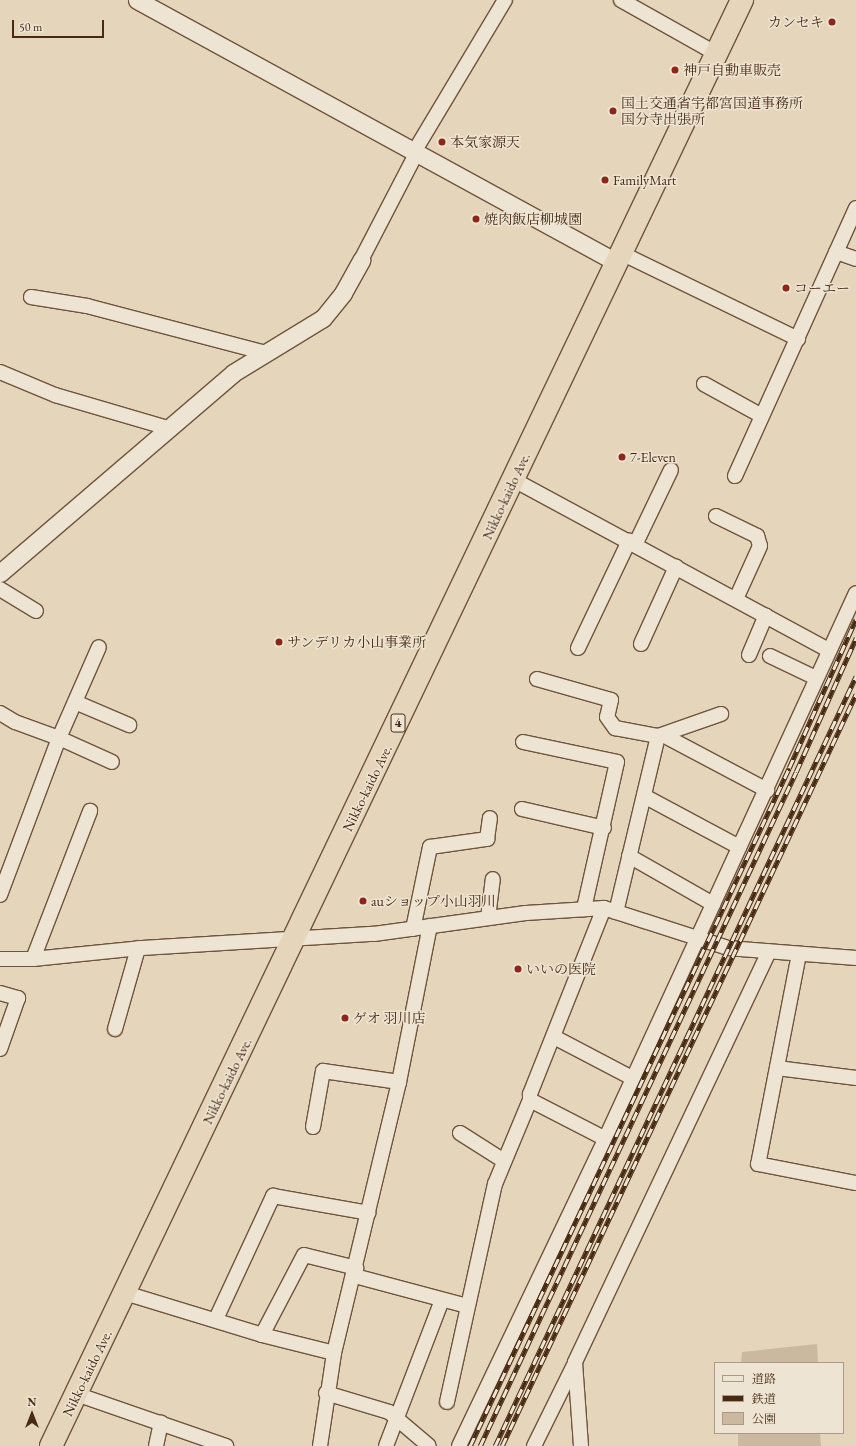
<!DOCTYPE html>
<meta charset="utf-8">
<style>
body{margin:0}
#map{position:relative;width:856px;height:1446px;overflow:hidden;background:#e5d6bb;font-family:"EB Garamond","Noto Serif JP",serif}
div>[style]{position:absolute}
.green>*{inset:0;background:#cab99e}
.roads{filter:drop-shadow(1px 0 #6f543c) drop-shadow(-1px 0 #6f543c) drop-shadow(0 1px #6f543c) drop-shadow(0 -1px #6f543c)}
.minor>*{height:14px;margin:-7px;padding:0 7px;transform-origin:7px;border-radius:7px;background:#eee4d3}
.tertiary>*{height:17px;margin:-8.5px;padding:0 8.5px;transform-origin:8.5px;border-radius:8.5px;background:#eee4d3}
.trunk>*{height:22px;margin:-11px;padding:0 11px;transform-origin:11px;border-radius:11px;background:#e5d6bb}
.rail>*{height:4.5px;margin-top:-2.25px;transform-origin:0;background:repeating-linear-gradient(90deg,#eee4d3 0 9px,#482912 0 18px);box-sizing:border-box;border-block:1px solid #482912}
.dots>*{width:11px;height:11px;translate:-50% -50%;box-sizing:border-box;border:2px solid #eee4d3;border-radius:50%}
span{translate:-50% -50%;white-space:nowrap;text-align:center;line-height:1.15;-webkit-text-stroke:3px #eee4d3;paint-order:stroke}
.shield-label span{padding:1px 3px;background:#eee4d3;border:1px solid;border-radius:3px;-webkit-text-stroke-width:0}
.shield-label{font-size:13px;color:#482912;font-weight:700}
.poi-label{font-size:14px;color:#482912}
.right{translate:-100% -50%;text-align:right}
.left{translate:0 -50%;text-align:left}
.street-label{font-size:14px;color:#482912}
.legend{position:absolute;left:714px;top:1362px;width:130px;height:72px;box-sizing:border-box;background:#eee4d3;border:1px solid #ac9986;margin:0;padding:5px 7px;list-style:none;font-size:12px;color:#482912}
.legend li{display:flex;align-items:center;gap:8px;height:20px}
.legend b{width:20px;border:1px solid #ac9986}
.north{position:absolute;left:12px;top:1394px;width:40px;height:40px;-webkit-text-stroke:3px #eee4d3;paint-order:stroke;rotate:0deg;font-size:11px;font-weight:700;line-height:16px;text-align:center;color:#482912}
.north::after{content:'';display:block;margin:auto;width:14px;height:18px;background:#482912;clip-path:polygon(50% 0,100% 100%,50% 72%,0 100%)}
.scale{position:absolute;left:12px;top:20px;width:92px;height:18px;box-sizing:border-box;border:2px solid #482912;border-top:0;padding-left:5px;font-size:12px;line-height:14px;white-space:nowrap;color:#482912;-webkit-text-stroke:3px #eee4d3;paint-order:stroke}
</style>
<div id="map">
<div class="green">
<i style="clip-path:polygon(817px 1344px,818px 1363px,741px 1363px,742px 1352px)"></i>
<i style="clip-path:polygon(738px 1433px,820px 1433px,821px 1446px,738px 1446px)"></i>
</div>
<div class="roads">
<div class="minor">
<i style="left:621px;top:0;width:110px;rotate:29.4deg"></i>
<i style="left:414px;top:152px;width:177px;rotate:-59.1deg"></i>
<i style="left:836px;top:252px;width:21px;rotate:19deg"></i>
<i style="left:621px;top:253px;width:197px;rotate:25.9deg"></i>
<i style="left:361px;top:260px;width:119px;rotate:-62.6deg"></i>
<i style="left:31px;top:297px;width:57px;rotate:9.1deg"></i>
<i style="left:87px;top:306px;width:185px;rotate:14.7deg"></i>
<i style="left:0;top:372px;width:60px;rotate:22.7deg"></i>
<i style="left:55px;top:395px;width:118px;rotate:16.3deg"></i>
<i style="left:704px;top:384px;width:66px;rotate:28.9deg"></i>
<i style="left:735px;top:476px;width:294px;rotate:-65.7deg"></i>
<i style="left:514px;top:480px;width:358px;rotate:28.4deg"></i>
<i style="left:716px;top:516px;width:46px;rotate:26deg"></i>
<i style="left:757px;top:536px;width:10px;rotate:73deg"></i>
<i style="left:760px;top:546px;width:58px;rotate:114.4deg"></i>
<i style="left:635px;top:545px;width:83px;rotate:-64.4deg"></i>
<i style="left:0;top:589px;width:42px;rotate:31.4deg"></i>
<i style="left:641px;top:644px;width:85px;rotate:-65.6deg"></i>
<i style="left:578px;top:648px;width:119px;rotate:-64.5deg"></i>
<i style="left:749px;top:655px;width:43px;rotate:-67deg"></i>
<i style="left:770px;top:656px;width:51px;rotate:25.6deg"></i>
<i style="left:537px;top:679px;width:77px;rotate:15.8deg"></i>
<i style="left:611px;top:700px;width:17px;rotate:103deg"></i>
<i style="left:607px;top:717px;width:14px;rotate:54deg"></i>
<i style="left:615px;top:728px;width:44px;rotate:10.5deg"></i>
<i style="left:658px;top:736px;width:181px;rotate:103.4deg"></i>
<i style="left:75px;top:702px;width:59px;rotate:23.1deg"></i>
<i style="left:0;top:713px;width:17px;rotate:31deg"></i>
<i style="left:15px;top:722px;width:47px;rotate:20deg"></i>
<i style="left:59px;top:738px;width:58px;rotate:24.4deg"></i>
<i style="left:663px;top:735px;width:118px;rotate:27.9deg"></i>
<i style="left:658px;top:736px;width:67px;rotate:-19.2deg"></i>
<i style="left:523px;top:742px;width:96px;rotate:12deg"></i>
<i style="left:617px;top:762px;width:151px;rotate:102.7deg"></i>
<i style="left:644px;top:796px;width:108px;rotate:28.2deg"></i>
<i style="left:522px;top:809px;width:84px;rotate:13deg"></i>
<i style="left:629px;top:856px;width:97px;rotate:29.7deg"></i>
<i style="left:0;top:895px;width:168px;rotate:-69.4deg"></i>
<i style="left:59px;top:738px;width:99px;rotate:-66.3deg"></i>
<i style="left:488px;top:918px;width:39px;rotate:-83deg"></i>
<i style="left:413px;top:929px;width:84px;rotate:-78.3deg"></i>
<i style="left:430px;top:847px;width:58px;rotate:-8deg"></i>
<i style="left:487px;top:839px;width:21px;rotate:-82deg"></i>
<i style="left:799px;top:954px;width:214px;rotate:101deg"></i>
<i style="left:758px;top:1164px;width:100px;rotate:11deg"></i>
<i style="left:0;top:959px;width:33px"></i>
<i style="left:33px;top:959px;width:110px;rotate:-5.8deg"></i>
<i style="left:142px;top:948px;width:232px;rotate:-3.5deg"></i>
<i style="left:374px;top:934px;width:153px;rotate:-7.9deg"></i>
<i style="left:526px;top:913px;width:78px;rotate:-3.7deg"></i>
<i style="left:604px;top:908px;width:130px;rotate:17.9deg"></i>
<i style="left:728px;top:948px;width:128px;rotate:4.5deg"></i>
<i style="left:33px;top:959px;width:159px;rotate:-68.9deg"></i>
<i style="left:0;top:993px;width:19px;rotate:16deg"></i>
<i style="left:18px;top:998px;width:54px;rotate:109.4deg"></i>
<i style="left:115px;top:1029px;width:84px;rotate:-74.1deg"></i>
<i style="left:554px;top:1037px;width:88px;rotate:27.7deg"></i>
<i style="left:777px;top:1068px;width:80px;rotate:7.2deg"></i>
<i style="left:530px;top:1100px;width:83px;rotate:27.2deg"></i>
<i style="left:313px;top:1127px;width:57px;rotate:-79.9deg"></i>
<i style="left:323px;top:1071px;width:77px;rotate:8.2deg"></i>
<i style="left:460px;top:1133px;width:52px;rotate:32.5deg"></i>
<i style="left:355px;top:1276px;width:116px;rotate:15deg"></i>
<i style="left:125px;top:1293px;width:143px;rotate:17deg"></i>
<i style="left:262px;top:1335px;width:74px;rotate:14deg"></i>
<i style="left:216px;top:1319px;width:136px;rotate:-65.1deg"></i>
<i style="left:273px;top:1196px;width:97px;rotate:10deg"></i>
<i style="left:262px;top:1335px;width:90px;rotate:-62.3deg"></i>
<i style="left:304px;top:1255px;width:54px;rotate:14deg"></i>
<i style="left:326px;top:1393px;width:66px;rotate:16.8deg"></i>
<i style="left:389px;top:1412px;width:52px;rotate:40.4deg"></i>
<i style="left:76px;top:1394px;width:159px;rotate:19.1deg"></i>
<i style="left:447px;top:1402px;width:223px;rotate:-77.6deg"></i>
<i style="left:495px;top:1184px;width:91px;rotate:-67.4deg"></i>
<i style="left:530px;top:1100px;width:6px;rotate:-90deg"></i>
<i style="left:530px;top:1094px;width:200px;rotate:-68.3deg"></i>
<i style="left:156px;top:1446px;width:24px;rotate:-78deg"></i>
<i style="left:320px;top:1446px;width:94px;rotate:-81.4deg"></i>
<i style="left:334px;top:1353px;width:279px;rotate:-76.5deg"></i>
<i style="left:399px;top:1082px;width:159px;rotate:-78.8deg"></i>
<i style="left:386px;top:1446px;width:156px;rotate:-69deg"></i>
<i style="left:459px;top:1446px;width:335px;rotate:-64.5deg"></i>
<i style="left:603px;top:1144px;width:606px;rotate:-65.34deg"></i>
<i style="left:534px;top:1446px;width:93px;rotate:-63.7deg"></i>
<i style="left:581px;top:1446px;width:84px;rotate:-94.1deg"></i>
<i style="left:575px;top:1362px;width:454px;rotate:-64.7deg"></i>
</div>
<div class="tertiary">
<i style="left:137px;top:0;width:546px;rotate:28.68deg"></i>
<i style="left:0;top:573px;width:307px;rotate:-40.6deg"></i>
<i style="left:233px;top:373px;width:105px;rotate:-31.4deg"></i>
<i style="left:323px;top:318px;width:32px;rotate:-51deg"></i>
<i style="left:343px;top:293px;width:38px;rotate:-61deg"></i>
</div>
<div class="trunk">
<i style="left:51px;top:1446px;width:1603px;rotate:-64.46deg"></i>
</div>
</div>
<div class="rail">
<i style="left:470px;top:1446px;width:749px;rotate:-64.8deg"></i>
<i style="left:789px;top:768px;width:163px;rotate:-65.8deg"></i>
<i style="left:480px;top:1446px;width:744px;rotate:-64.88deg"></i>
<i style="left:796px;top:772px;width:147px;rotate:-65.9deg"></i>
<i style="left:495px;top:1446px;width:850px;rotate:-64.88deg"></i>
<i style="left:502px;top:1446px;width:831px;rotate:-64.79deg"></i>
</div>
<div class="dots">
<i style="left:832px;top:22px;background:#8f2418"></i>
<i style="left:675px;top:70px;background:#8f2418"></i>
<i style="left:613px;top:111px;background:#8f2418"></i>
<i style="left:442px;top:142px;background:#8f2418"></i>
<i style="left:605px;top:180px;background:#8f2418"></i>
<i style="left:476px;top:219px;background:#8f2418"></i>
<i style="left:786px;top:288px;background:#8f2418"></i>
<i style="left:622px;top:457px;background:#8f2418"></i>
<i style="left:279px;top:642px;background:#8f2418"></i>
<i style="left:363px;top:901px;background:#8f2418"></i>
<i style="left:518px;top:969px;background:#8f2418"></i>
<i style="left:345px;top:1018px;background:#8f2418"></i>
</div>
<div class="shield-label">
<span style="left:398px;top:723px">4</span>
</div>
<div class="poi-label">
<span class="right" style="left:824px;top:22px">カンセキ</span>
<span class="left" style="left:683px;top:70px">神戸自動車販売</span>
<span class="left" style="left:621px;top:111px">国土交通省宇都宮国道事務所<br>国分寺出張所</span>
<span class="left" style="left:450px;top:142px">本気家源天</span>
<span class="left" style="left:613px;top:180px">FamilyMart</span>
<span class="left" style="left:484px;top:219px">焼肉飯店柳城園</span>
<span class="left" style="left:794px;top:288px">コーエー</span>
<span class="left" style="left:630px;top:457px">7-Eleven</span>
<span class="left" style="left:287px;top:642px">サンデリカ小山事業所</span>
<span class="left" style="left:371px;top:901px">auショップ小山羽川</span>
<span class="left" style="left:526px;top:969px">いいの医院</span>
<span class="left" style="left:353px;top:1018px">ゲオ 羽川店</span>
</div>
<div class="street-label">
<span style="left:506px;top:496px;rotate:-65deg">Nikko-kaido Ave.</span>
<span style="left:367px;top:788px;rotate:-64deg">Nikko-kaido Ave.</span>
<span style="left:227px;top:1081px;rotate:-64deg">Nikko-kaido Ave.</span>
<span style="left:87px;top:1373px;rotate:-64deg">Nikko-kaido Ave.</span>
</div>
<ul class="legend">
<li><b style="height:5px;background:#eee4d3"></b>道路</li>
<li><b style="height:5px;background:#482912"></b>鉄道</li>
<li><b style="height:11px;background:#cab99e"></b>公園</li>
</ul>
<div class="north">N</div>
<div class="scale">50 m</div>
</div>
